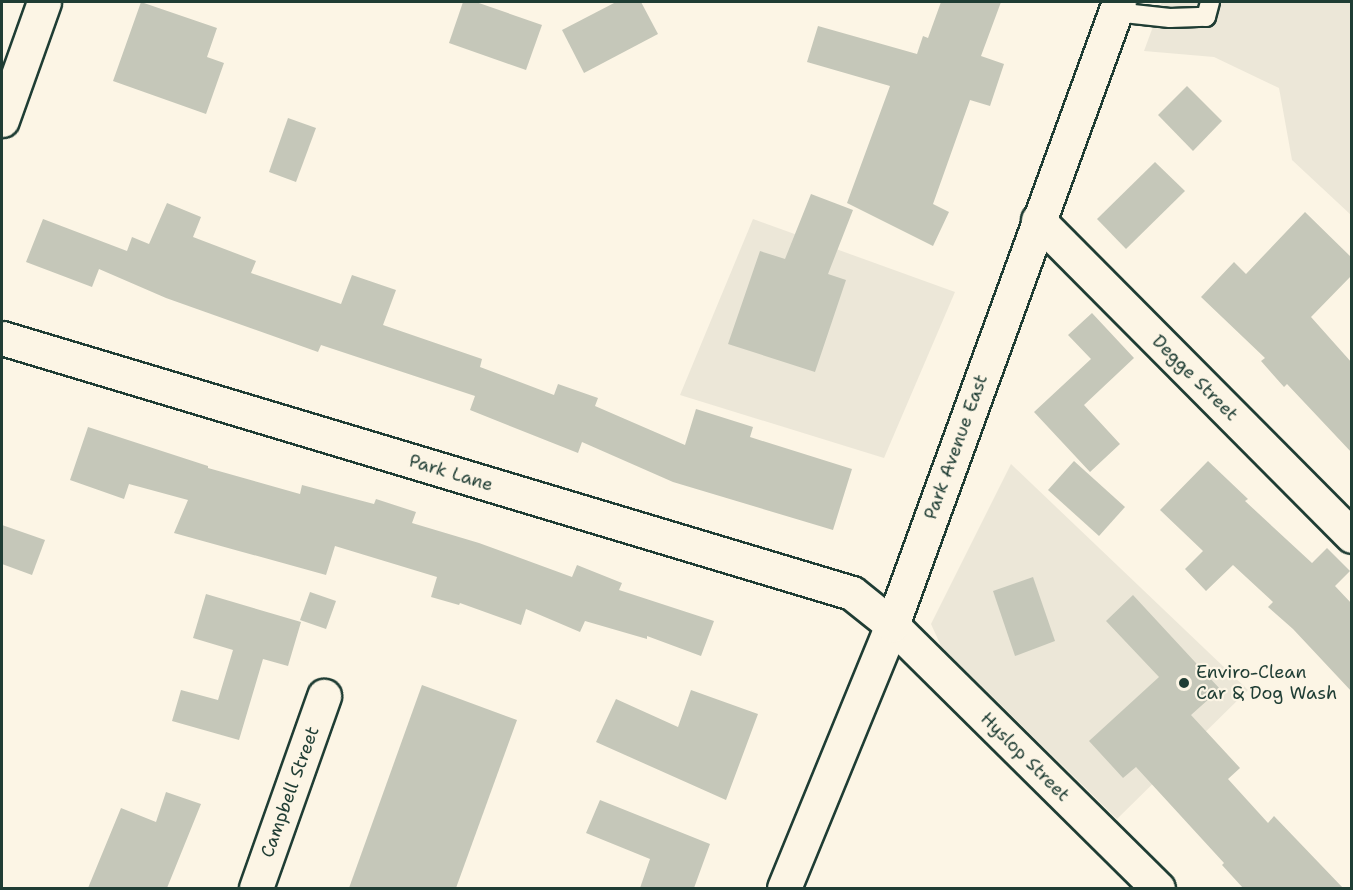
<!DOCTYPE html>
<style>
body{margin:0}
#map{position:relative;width:1353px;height:890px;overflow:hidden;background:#fcf5e5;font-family:"Shantell Sans",sans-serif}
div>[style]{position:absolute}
.built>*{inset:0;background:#ece7d8}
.building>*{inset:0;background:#c5c7b9}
.roads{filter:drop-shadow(2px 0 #1f3d34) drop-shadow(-2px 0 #1f3d34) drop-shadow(0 2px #1f3d34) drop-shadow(0 -2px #1f3d34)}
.lane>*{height:18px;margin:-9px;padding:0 9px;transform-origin:9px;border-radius:9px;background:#fcf5e5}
.street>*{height:33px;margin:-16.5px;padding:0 16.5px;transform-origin:16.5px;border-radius:16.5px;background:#fcf5e5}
.secondary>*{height:33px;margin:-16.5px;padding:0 16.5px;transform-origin:16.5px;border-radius:16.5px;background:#fcf5e5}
.dots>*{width:16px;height:16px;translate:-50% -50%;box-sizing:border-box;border:3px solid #fcf5e5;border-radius:50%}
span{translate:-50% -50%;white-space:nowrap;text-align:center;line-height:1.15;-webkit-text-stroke:4.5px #fcf5e5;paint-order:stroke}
.street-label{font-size:18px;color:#1f3d34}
.poi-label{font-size:18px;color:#1f3d34}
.left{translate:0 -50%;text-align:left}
.frame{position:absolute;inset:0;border:3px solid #1f3d34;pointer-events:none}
</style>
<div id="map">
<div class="built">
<i style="clip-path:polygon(1162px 2px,1351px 2px,1351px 215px,1292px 160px,1279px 88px,1214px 57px,1144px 51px)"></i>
<i style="clip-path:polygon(753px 219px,955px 292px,884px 458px,680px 395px)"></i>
<i style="clip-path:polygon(1011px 464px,1248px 690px,1117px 819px,941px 646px,931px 624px)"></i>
</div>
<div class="building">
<i style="clip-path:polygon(141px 2px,217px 28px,207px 57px,224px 63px,206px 114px,113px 81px)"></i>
<i style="clip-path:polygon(463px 2px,476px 2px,542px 25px,526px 70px,449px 43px)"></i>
<i style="clip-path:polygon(616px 2px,641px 2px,658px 34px,584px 73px,562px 30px)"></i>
<i style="clip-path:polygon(941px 2px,1001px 2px,981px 56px,1004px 64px,990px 106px,970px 100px,933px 204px,949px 212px,933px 246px,847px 203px,890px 86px,807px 62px,818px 26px,917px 54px,923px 36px,928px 38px)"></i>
<i style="clip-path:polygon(1187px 86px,1222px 121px,1193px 151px,1158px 115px)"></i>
<i style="clip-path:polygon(288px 118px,316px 128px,296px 182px,269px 172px)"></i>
<i style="clip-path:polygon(1155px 162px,1185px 191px,1126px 249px,1097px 219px)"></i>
<i style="clip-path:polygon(811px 194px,853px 210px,828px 274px,846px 280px,815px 372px,728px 344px,760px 251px,785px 259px)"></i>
<i style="clip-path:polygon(167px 203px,201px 217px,193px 237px,256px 261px,251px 273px,341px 304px,352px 275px,396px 290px,383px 325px,482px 359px,480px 367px,554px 395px,558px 384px,598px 398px,595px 406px,685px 445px,696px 409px,753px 427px,750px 437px,852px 469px,833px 530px,673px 482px,582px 442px,578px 453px,470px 410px,475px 396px,321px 345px,318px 352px,166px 298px,99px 269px,92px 287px,26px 262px,43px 219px,127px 251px,132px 237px,149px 244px)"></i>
<i style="clip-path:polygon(1305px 212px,1352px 258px,1352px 275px,1311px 317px,1352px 363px,1352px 453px,1287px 384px,1284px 387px,1261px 361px,1265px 358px,1201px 297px,1234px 262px,1246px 274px)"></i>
<i style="clip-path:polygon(1092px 313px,1134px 358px,1084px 405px,1120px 444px,1090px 472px,1034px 412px,1091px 359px,1068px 335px)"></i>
<i style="clip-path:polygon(88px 427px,208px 466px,208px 468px,300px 494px,302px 485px,374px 504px,376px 499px,416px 512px,412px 523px,479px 543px,572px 577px,577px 565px,622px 583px,619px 590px,714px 621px,701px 656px,647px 636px,647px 639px,585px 621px,580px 632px,526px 609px,521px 625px,460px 603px,459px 605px,431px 597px,437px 577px,335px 546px,326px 575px,174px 533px,188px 500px,129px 484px,124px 499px,70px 480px)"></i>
<i style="clip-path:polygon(1074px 461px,1125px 507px,1099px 536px,1048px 490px)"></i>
<i style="clip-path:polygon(1208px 461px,1248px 499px,1245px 501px,1312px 563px,1327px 548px,1350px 571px,1335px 586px,1352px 604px,1352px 692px,1293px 629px,1268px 607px,1273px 602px,1233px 565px,1206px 591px,1185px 569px,1203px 551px,1160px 510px)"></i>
<i style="clip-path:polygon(2px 525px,45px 540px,32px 575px,2px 564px)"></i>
<i style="clip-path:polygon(1033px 577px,1055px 641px,1015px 656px,993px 591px)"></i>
<i style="clip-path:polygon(310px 592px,336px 601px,326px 629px,300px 620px)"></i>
<i style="clip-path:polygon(206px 594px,301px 622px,288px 666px,263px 659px,239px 740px,172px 721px,181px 690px,218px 700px,233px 650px,193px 638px)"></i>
<i style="clip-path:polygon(1133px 595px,1220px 689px,1191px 715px,1240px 768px,1228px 779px,1268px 823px,1274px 816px,1343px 888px,1243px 888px,1222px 865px,1224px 863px,1136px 767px,1123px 778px,1089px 741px,1159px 677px,1106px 621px)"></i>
<i style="clip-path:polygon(422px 685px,517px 720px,456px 888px,349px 888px)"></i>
<i style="clip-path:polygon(691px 690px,758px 714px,726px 800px,596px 742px,616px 699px,678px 727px)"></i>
<i style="clip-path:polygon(166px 792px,201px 804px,167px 888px,88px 888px,121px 808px,156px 822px)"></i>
<i style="clip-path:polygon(600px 800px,710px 844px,694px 888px,640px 888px,650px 859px,586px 833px)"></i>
</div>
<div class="roads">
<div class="lane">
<i style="left:1115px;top:12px;width:55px;rotate:6.2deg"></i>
<i style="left:1170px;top:18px;width:36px;rotate:-2deg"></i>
<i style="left:1206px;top:17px;width:16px;rotate:-75deg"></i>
</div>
<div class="street">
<i style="left:2px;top:120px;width:125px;rotate:-70.4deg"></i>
<i style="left:1038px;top:220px;width:445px;rotate:45.2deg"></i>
<i style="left:892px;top:625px;width:374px;rotate:44.7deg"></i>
<i style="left:256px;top:888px;width:204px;rotate:-70.5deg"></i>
</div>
<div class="secondary">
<i style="left:2px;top:338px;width:887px;rotate:16.7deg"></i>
<i style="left:852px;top:593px;width:51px;rotate:38.7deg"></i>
<i style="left:784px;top:888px;width:284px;rotate:-67.7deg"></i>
<i style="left:892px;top:625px;width:663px;rotate:-69.98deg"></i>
</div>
</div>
<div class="dots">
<i style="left:1184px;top:683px;background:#1f3d34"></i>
</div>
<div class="street-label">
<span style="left:1195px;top:378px;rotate:45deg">Degge Street</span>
<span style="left:956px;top:447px;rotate:-70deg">Park Avenue East</span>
<span style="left:451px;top:473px;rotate:17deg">Park Lane</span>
<span style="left:1025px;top:757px;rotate:45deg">Hyslop Street</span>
<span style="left:290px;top:792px;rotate:-70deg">Campbell Street</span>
</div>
<div class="poi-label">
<span class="left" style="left:1196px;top:683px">Enviro-Clean<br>Car &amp; Dog Wash</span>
</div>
<div class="frame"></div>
</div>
